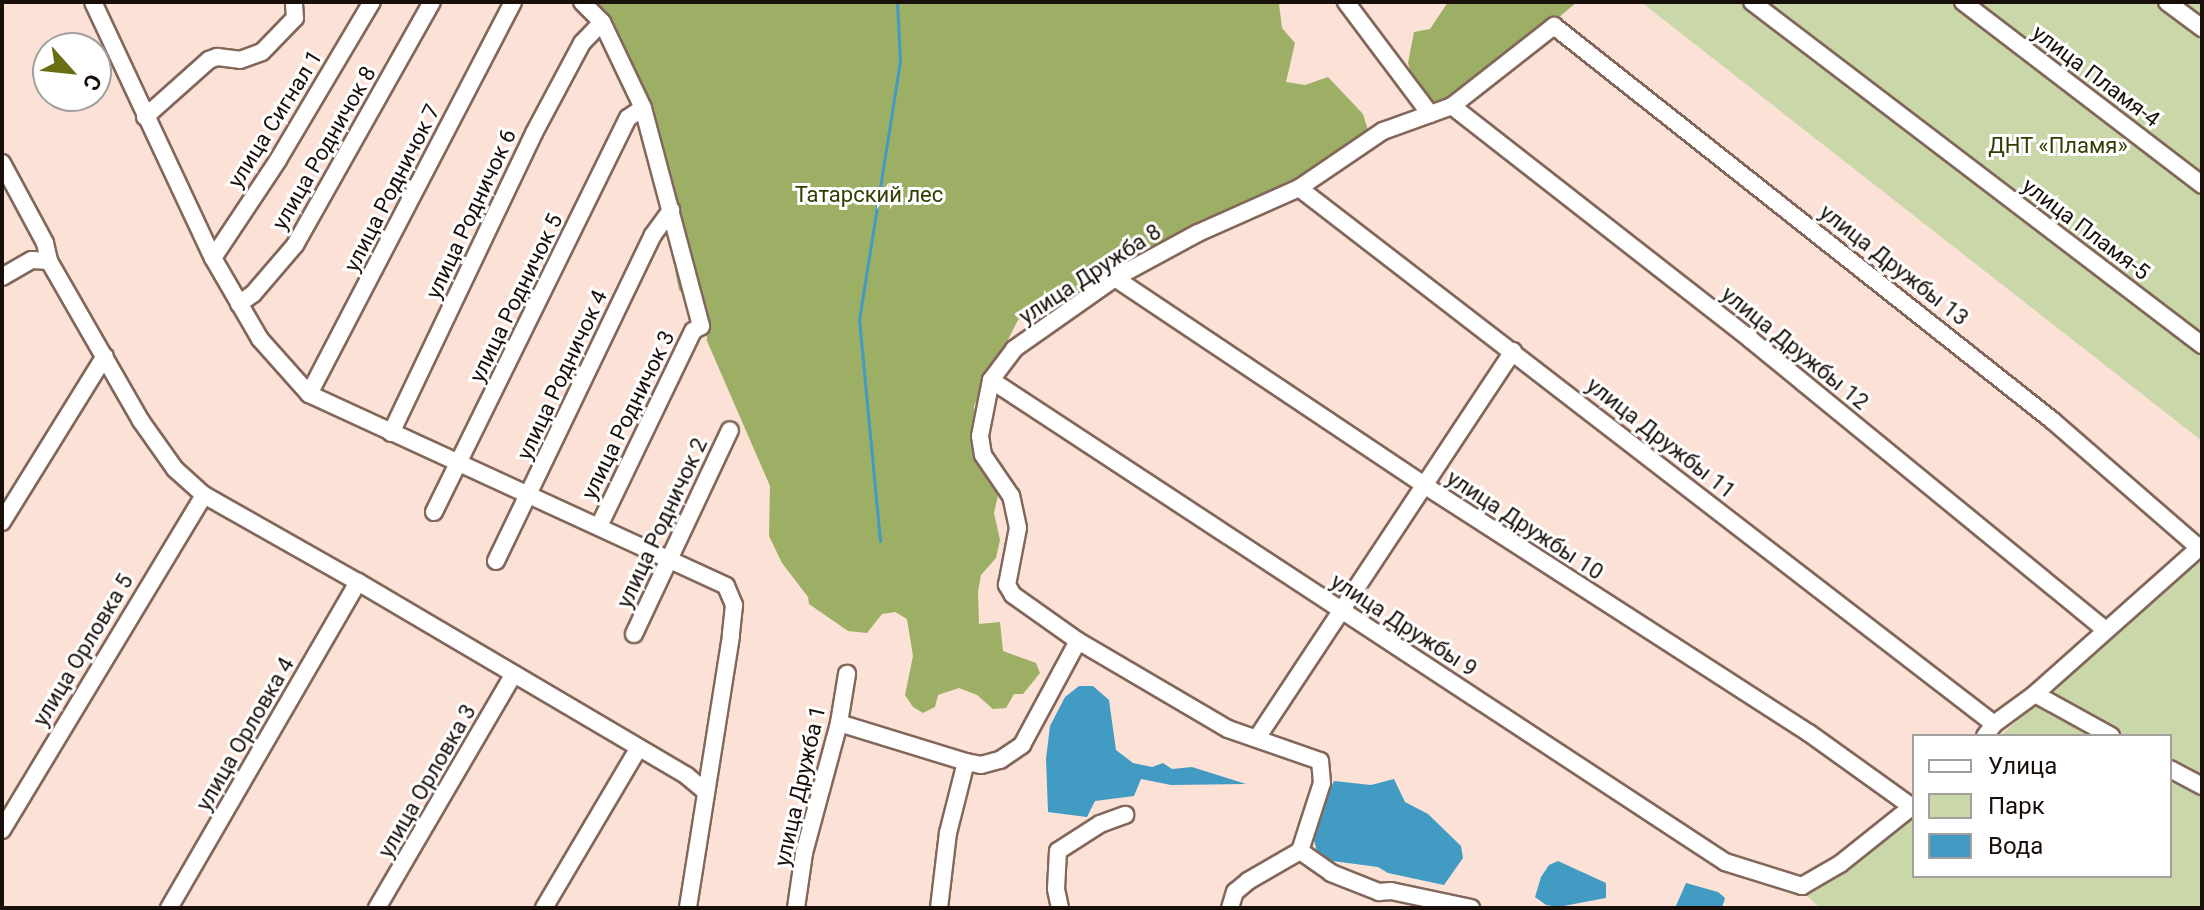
<!DOCTYPE html>
<meta charset="utf-8">
<style>
body{margin:0}
#map{position:relative;width:2204px;height:910px;overflow:hidden;background:#fbe1d6;font-family:Roboto,sans-serif}
div>[style]{position:absolute}
.green>*{inset:0;background:#cad7a9}
.forest>*{inset:0;background:#9caf64}
.water>*{inset:0;background:#419bc2}
.stream>*{height:3px;margin:-1.5px;padding:0 1.5px;transform-origin:1.5px;border-radius:1.5px;background:#419bc2}
.roads{filter:drop-shadow(2px 0 #82675a) drop-shadow(-2px 0 #82675a) drop-shadow(0 2px #82675a) drop-shadow(0 -2px #82675a)}
.minor>*{height:16px;margin:-8px;padding:0 8px;transform-origin:8px;border-radius:8px;background:#fff}
span{translate:-50% -50%;white-space:nowrap;text-align:center;line-height:1.15;-webkit-text-stroke:6px #fff;paint-order:stroke}
.street-label{font-size:22px;color:#190f0a}
.park-label{font-size:22px;color:#323d01}
.frame{position:absolute;inset:0;border:4px solid #190f0a;pointer-events:none}
.legend{position:absolute;left:1912px;top:734px;width:260px;height:144px;box-sizing:border-box;background:#fff;border:2px solid #a39f9d;margin:0;padding:10px 14px;list-style:none;font-size:24px;color:#190f0a}
.legend li{display:flex;align-items:center;gap:16px;height:40px}
.legend b{width:40px;border:2px solid #a39f9d}
.north{position:absolute;left:32px;top:32px;width:80px;height:80px;box-sizing:border-box;background:#fff;border:2px solid #a39f9d;border-radius:50%;rotate:117deg;font-size:22px;font-weight:700;line-height:32px;text-align:center;color:#190f0a}
.north::after{content:'';display:block;margin:auto;width:28px;height:36px;background:#6a6e12;clip-path:polygon(50% 0,100% 100%,50% 72%,0 100%)}
</style>
<div id="map">
<div class="green">
<i style="clip-path:polygon(1641px 2px,2202px 2px,2202px 441px)"></i>
<i style="clip-path:polygon(2202px 556px,2202px 908px,1820px 908px,1806px 895px,1914px 813px,1914px 876px,2170px 876px,2170px 736px,2000px 736px)"></i>
</div>
<div class="forest">
<i style="clip-path:polygon(595px 2px,1282px 2px,1279px 4px,1282px 28px,1295px 43px,1286px 82px,1305px 85px,1328px 77px,1363px 114px,1368px 130px,1294px 184px,1018px 320px,974px 406px,979px 456px,999px 491px,994px 513px,1000px 540px,996px 558px,981px 575px,978px 592px,979px 624px,1000px 622px,1003px 651px,1036px 663px,1040px 673px,1023px 694px,1014px 694px,1006px 708px,993px 709px,977px 695px,959px 688px,938px 695px,935px 707px,923px 713px,913px 707px,905px 695px,913px 656px,907px 619px,895px 612px,882px 614px,867px 633px,848px 631px,809px 604px,808px 597px,782px 563px,769px 536px,770px 486px,707px 341px,705px 312px,679px 290px,675px 270px,677px 214px)"></i>
<i style="clip-path:polygon(1448px 2px,1577px 2px,1506px 62px,1457px 97px,1431px 108px,1414px 84px,1408px 63px,1414px 32px,1430px 29px)"></i>
</div>
<div class="water">
<i style="clip-path:polygon(1079px 686px,1093px 686px,1109px 700px,1116px 750px,1133px 763px,1152px 767px,1163px 763px,1172px 769px,1192px 767px,1246px 784px,1171px 785px,1141px 779px,1134px 796px,1095px 801px,1087px 817px,1048px 812px,1046px 759px,1050px 726px,1065px 697px)"></i>
<i style="clip-path:polygon(1394px 779px,1405px 802px,1428px 814px,1461px 846px,1463px 858px,1444px 885px,1388px 873px,1378px 867px,1325px 860px,1317px 852px,1313px 836px,1317px 818px,1334px 781px,1371px 785px)"></i>
<i style="clip-path:polygon(1558px 861px,1606px 883px,1606px 898px,1558px 907px,1546px 905px,1535px 897px,1541px 877px,1549px 865px)"></i>
<i style="clip-path:polygon(1686px 883px,1718px 892px,1725px 898px,1722px 908px,1675px 908px)"></i>
</div>
<div class="stream">
<i style="left:880px;top:541px;width:222px;rotate:-95.4deg"></i>
<i style="left:859px;top:320px;width:262px;rotate:-81deg"></i>
<i style="left:900px;top:61px;width:59px;rotate:-92.9deg"></i>
</div>
<div class="roads">
<div class="minor">
<i style="left:93px;top:2px;width:283px;rotate:64.9deg"></i>
<i style="left:213px;top:258px;width:94px;rotate:59.9deg"></i>
<i style="left:260px;top:339px;width:74px;rotate:48.3deg"></i>
<i style="left:309px;top:394px;width:459px;rotate:24.7deg"></i>
<i style="left:726px;top:586px;width:21px;rotate:67deg"></i>
<i style="left:734px;top:605px;width:31px;rotate:96deg"></i>
<i style="left:731px;top:636px;width:275px;rotate:99deg"></i>
<i style="left:582px;top:2px;width:28px;rotate:45deg"></i>
<i style="left:602px;top:22px;width:95px;rotate:64.5deg"></i>
<i style="left:643px;top:108px;width:226px;rotate:75.1deg"></i>
<i style="left:701px;top:326px;width:9px;rotate:148deg"></i>
<i style="left:693px;top:331px;width:216px;rotate:115.7deg"></i>
<i style="left:1346px;top:2px;width:140px;rotate:53.1deg"></i>
<i style="left:1752px;top:2px;width:566px;rotate:37.32deg"></i>
<i style="left:1963px;top:2px;width:301px;rotate:37.4deg"></i>
<i style="left:2167px;top:2px;width:44px;rotate:36.6deg"></i>
<i style="left:1452px;top:106px;width:378px;rotate:38deg"></i>
<i style="left:1750px;top:339px;width:459px;rotate:39.3deg"></i>
<i style="left:145px;top:117px;width:86px;rotate:-41.7deg"></i>
<i style="left:209px;top:60px;width:9px;rotate:-21deg"></i>
<i style="left:217px;top:57px;width:23px;rotate:7deg"></i>
<i style="left:240px;top:60px;width:23px;rotate:-20deg"></i>
<i style="left:262px;top:52px;width:47px;rotate:-45.9deg"></i>
<i style="left:295px;top:18px;width:16px;rotate:-94deg"></i>
<i style="left:2px;top:163px;width:91px;rotate:61.7deg"></i>
<i style="left:45px;top:243px;width:18px;rotate:77deg"></i>
<i style="left:49px;top:261px;width:185px;rotate:60.1deg"></i>
<i style="left:141px;top:421px;width:59px;rotate:54.7deg"></i>
<i style="left:175px;top:469px;width:39px;rotate:42deg"></i>
<i style="left:204px;top:495px;width:177px;rotate:29.5deg"></i>
<i style="left:358px;top:582px;width:382px;rotate:30.5deg"></i>
<i style="left:687px;top:776px;width:23px;rotate:40deg"></i>
<i style="left:1299px;top:188px;width:878px;rotate:37.64deg"></i>
<i style="left:213px;top:258px;width:118px;rotate:-56.4deg"></i>
<i style="left:278px;top:160px;width:184px;rotate:-59.3deg"></i>
<i style="left:2px;top:277px;width:34px;rotate:-30deg"></i>
<i style="left:32px;top:260px;width:17px;rotate:3deg"></i>
<i style="left:1115px;top:278px;width:372px;rotate:33.8deg"></i>
<i style="left:1424px;top:485px;width:458px;rotate:32.8deg"></i>
<i style="left:1809px;top:733px;width:127px;rotate:35.7deg"></i>
<i style="left:239px;top:304px;width:17px;rotate:-36deg"></i>
<i style="left:253px;top:294px;width:65px;rotate:-49.4deg"></i>
<i style="left:295px;top:245px;width:279px;rotate:-60.6deg"></i>
<i style="left:991px;top:380px;width:878px;rotate:33.29deg"></i>
<i style="left:1725px;top:862px;width:81px;rotate:17.3deg"></i>
<i style="left:1802px;top:886px;width:44px;rotate:-30.1deg"></i>
<i style="left:1840px;top:864px;width:95px;rotate:-38.6deg"></i>
<i style="left:309px;top:394px;width:442px;rotate:-62.5deg"></i>
<i style="left:391px;top:433px;width:332px;rotate:-64.5deg"></i>
<i style="left:534px;top:133px;width:102px;rotate:-61.9deg"></i>
<i style="left:582px;top:43px;width:29px;rotate:-46deg"></i>
<i style="left:434px;top:512px;width:439px;rotate:-63.8deg"></i>
<i style="left:628px;top:118px;width:18px;rotate:-34deg"></i>
<i style="left:2px;top:522px;width:195px;rotate:-58.2deg"></i>
<i style="left:496px;top:561px;width:362px;rotate:-64.3deg"></i>
<i style="left:653px;top:235px;width:31px;rotate:-54deg"></i>
<i style="left:634px;top:634px;width:225px;rotate:-64.8deg"></i>
<i style="left:2035px;top:694px;width:87px;rotate:28.9deg"></i>
<i style="left:839px;top:723px;width:133px;rotate:17.1deg"></i>
<i style="left:1985px;top:736px;width:15px;rotate:-53deg"></i>
<i style="left:1994px;top:724px;width:51px;rotate:-36.2deg"></i>
<i style="left:2035px;top:694px;width:224px;rotate:-41.7deg"></i>
<i style="left:1257px;top:738px;width:464px;rotate:-56.5deg"></i>
<i style="left:2170px;top:769px;width:36px;rotate:28deg"></i>
<i style="left:2px;top:830px;width:391px;rotate:-58.9deg"></i>
<i style="left:1300px;top:851px;width:71px;rotate:-72.1deg"></i>
<i style="left:1322px;top:783px;width:22px;rotate:-95deg"></i>
<i style="left:1320px;top:761px;width:97px;rotate:-160.8deg"></i>
<i style="left:1228px;top:729px;width:174px;rotate:-149.6deg"></i>
<i style="left:1078px;top:641px;width:80px;rotate:-144.7deg"></i>
<i style="left:1013px;top:595px;width:12px;rotate:-121deg"></i>
<i style="left:1007px;top:585px;width:58px;rotate:-79.1deg"></i>
<i style="left:1018px;top:528px;width:33px;rotate:-102deg"></i>
<i style="left:1011px;top:496px;width:50px;rotate:-124.3deg"></i>
<i style="left:983px;top:455px;width:19px;rotate:-99deg"></i>
<i style="left:980px;top:436px;width:57px;rotate:-78.9deg"></i>
<i style="left:991px;top:380px;width:39px;rotate:-53deg"></i>
<i style="left:1014px;top:349px;width:123px;rotate:-35.1deg"></i>
<i style="left:1115px;top:278px;width:94px;rotate:-28.5deg"></i>
<i style="left:1198px;top:233px;width:111px;rotate:-24deg"></i>
<i style="left:1299px;top:188px;width:102px;rotate:-34.2deg"></i>
<i style="left:1383px;top:131px;width:73px;rotate:-19.9deg"></i>
<i style="left:1452px;top:106px;width:130px;rotate:-38.1deg"></i>
<i style="left:1554px;top:26px;width:636px;rotate:38.36deg"></i>
<i style="left:2053px;top:421px;width:194px;rotate:41deg"></i>
<i style="left:1300px;top:851px;width:38px;rotate:35deg"></i>
<i style="left:1331px;top:873px;width:52px;rotate:21.6deg"></i>
<i style="left:1379px;top:892px;width:12px;rotate:-5deg"></i>
<i style="left:1391px;top:891px;width:82px;rotate:12deg"></i>
<i style="left:169px;top:908px;width:377px;rotate:-59.9deg"></i>
<i style="left:377px;top:908px;width:270px;rotate:-59.7deg"></i>
<i style="left:544px;top:908px;width:185px;rotate:-59.4deg"></i>
<i style="left:796px;top:908px;width:56px;rotate:-81.7deg"></i>
<i style="left:804px;top:853px;width:135px;rotate:-74.9deg"></i>
<i style="left:839px;top:723px;width:50px;rotate:-80.7deg"></i>
<i style="left:939px;top:908px;width:76px;rotate:-83.2deg"></i>
<i style="left:948px;top:833px;width:73px;rotate:-75.8deg"></i>
<i style="left:966px;top:762px;width:15px;rotate:11deg"></i>
<i style="left:981px;top:765px;width:20px;rotate:-15deg"></i>
<i style="left:1000px;top:760px;width:27px;rotate:-34deg"></i>
<i style="left:1022px;top:745px;width:118px;rotate:-61.7deg"></i>
<i style="left:1060px;top:908px;width:19px;rotate:-102deg"></i>
<i style="left:1056px;top:889px;width:38px;rotate:-87deg"></i>
<i style="left:1058px;top:851px;width:50px;rotate:-32.7deg"></i>
<i style="left:1100px;top:824px;width:27px;rotate:-20deg"></i>
<i style="left:1230px;top:908px;width:17px;rotate:-73deg"></i>
<i style="left:1235px;top:892px;width:17px;rotate:-40deg"></i>
<i style="left:1248px;top:881px;width:60px;rotate:-30deg"></i>
</div>
</div>
<div class="street-label">
<span style="left:2096px;top:76px;rotate:37deg">улица Пламя-4</span>
<span style="left:275px;top:119px;rotate:-58deg">улица Сигнал 1</span>
<span style="left:324px;top:148px;rotate:-60deg">улица Родничок 8</span>
<span style="left:392px;top:188px;rotate:-63deg">улица Родничок 7</span>
<span style="left:471px;top:214px;rotate:-65deg">улица Родничок 6</span>
<span style="left:2086px;top:229px;rotate:37deg">улица Пламя-5</span>
<span style="left:1894px;top:265px;rotate:38deg">улица Дружбы 13</span>
<span style="left:1090px;top:274px;rotate:-33deg">улица Дружба 8</span>
<span style="left:516px;top:298px;rotate:-64deg">улица Родничок 5</span>
<span style="left:1795px;top:348px;rotate:39deg">улица Дружбы 12</span>
<span style="left:562px;top:375px;rotate:-65deg">улица Родничок 4</span>
<span style="left:628px;top:415px;rotate:-64deg">улица Родничок 3</span>
<span style="left:1661px;top:438px;rotate:38deg">улица Дружбы 11</span>
<span style="left:662px;top:523px;rotate:-65deg">улица Родничок 2</span>
<span style="left:1525px;top:525px;rotate:33deg">улица Дружбы 10</span>
<span style="left:1404px;top:625px;rotate:33deg">улица Дружбы 9</span>
<span style="left:83px;top:650px;rotate:-59deg">улица Орловка 5</span>
<span style="left:245px;top:734px;rotate:-60deg">улица Орловка 4</span>
<span style="left:427px;top:781px;rotate:-60deg">улица Орловка 3</span>
<span style="left:800px;top:786px;rotate:-77deg">улица Дружба 1</span>
</div>
<div class="park-label">
<span style="left:2058px;top:146px">ДНТ «Пламя»</span>
<span style="left:869px;top:195px">Татарский лес</span>
</div>
<div class="frame"></div>
<ul class="legend">
<li><b style="height:10px;background:#fff"></b>Улица</li>
<li><b style="height:22px;background:#cad7a9"></b>Парк</li>
<li><b style="height:22px;background:#419bc2"></b>Вода</li>
</ul>
<div class="north">С</div>
</div>
